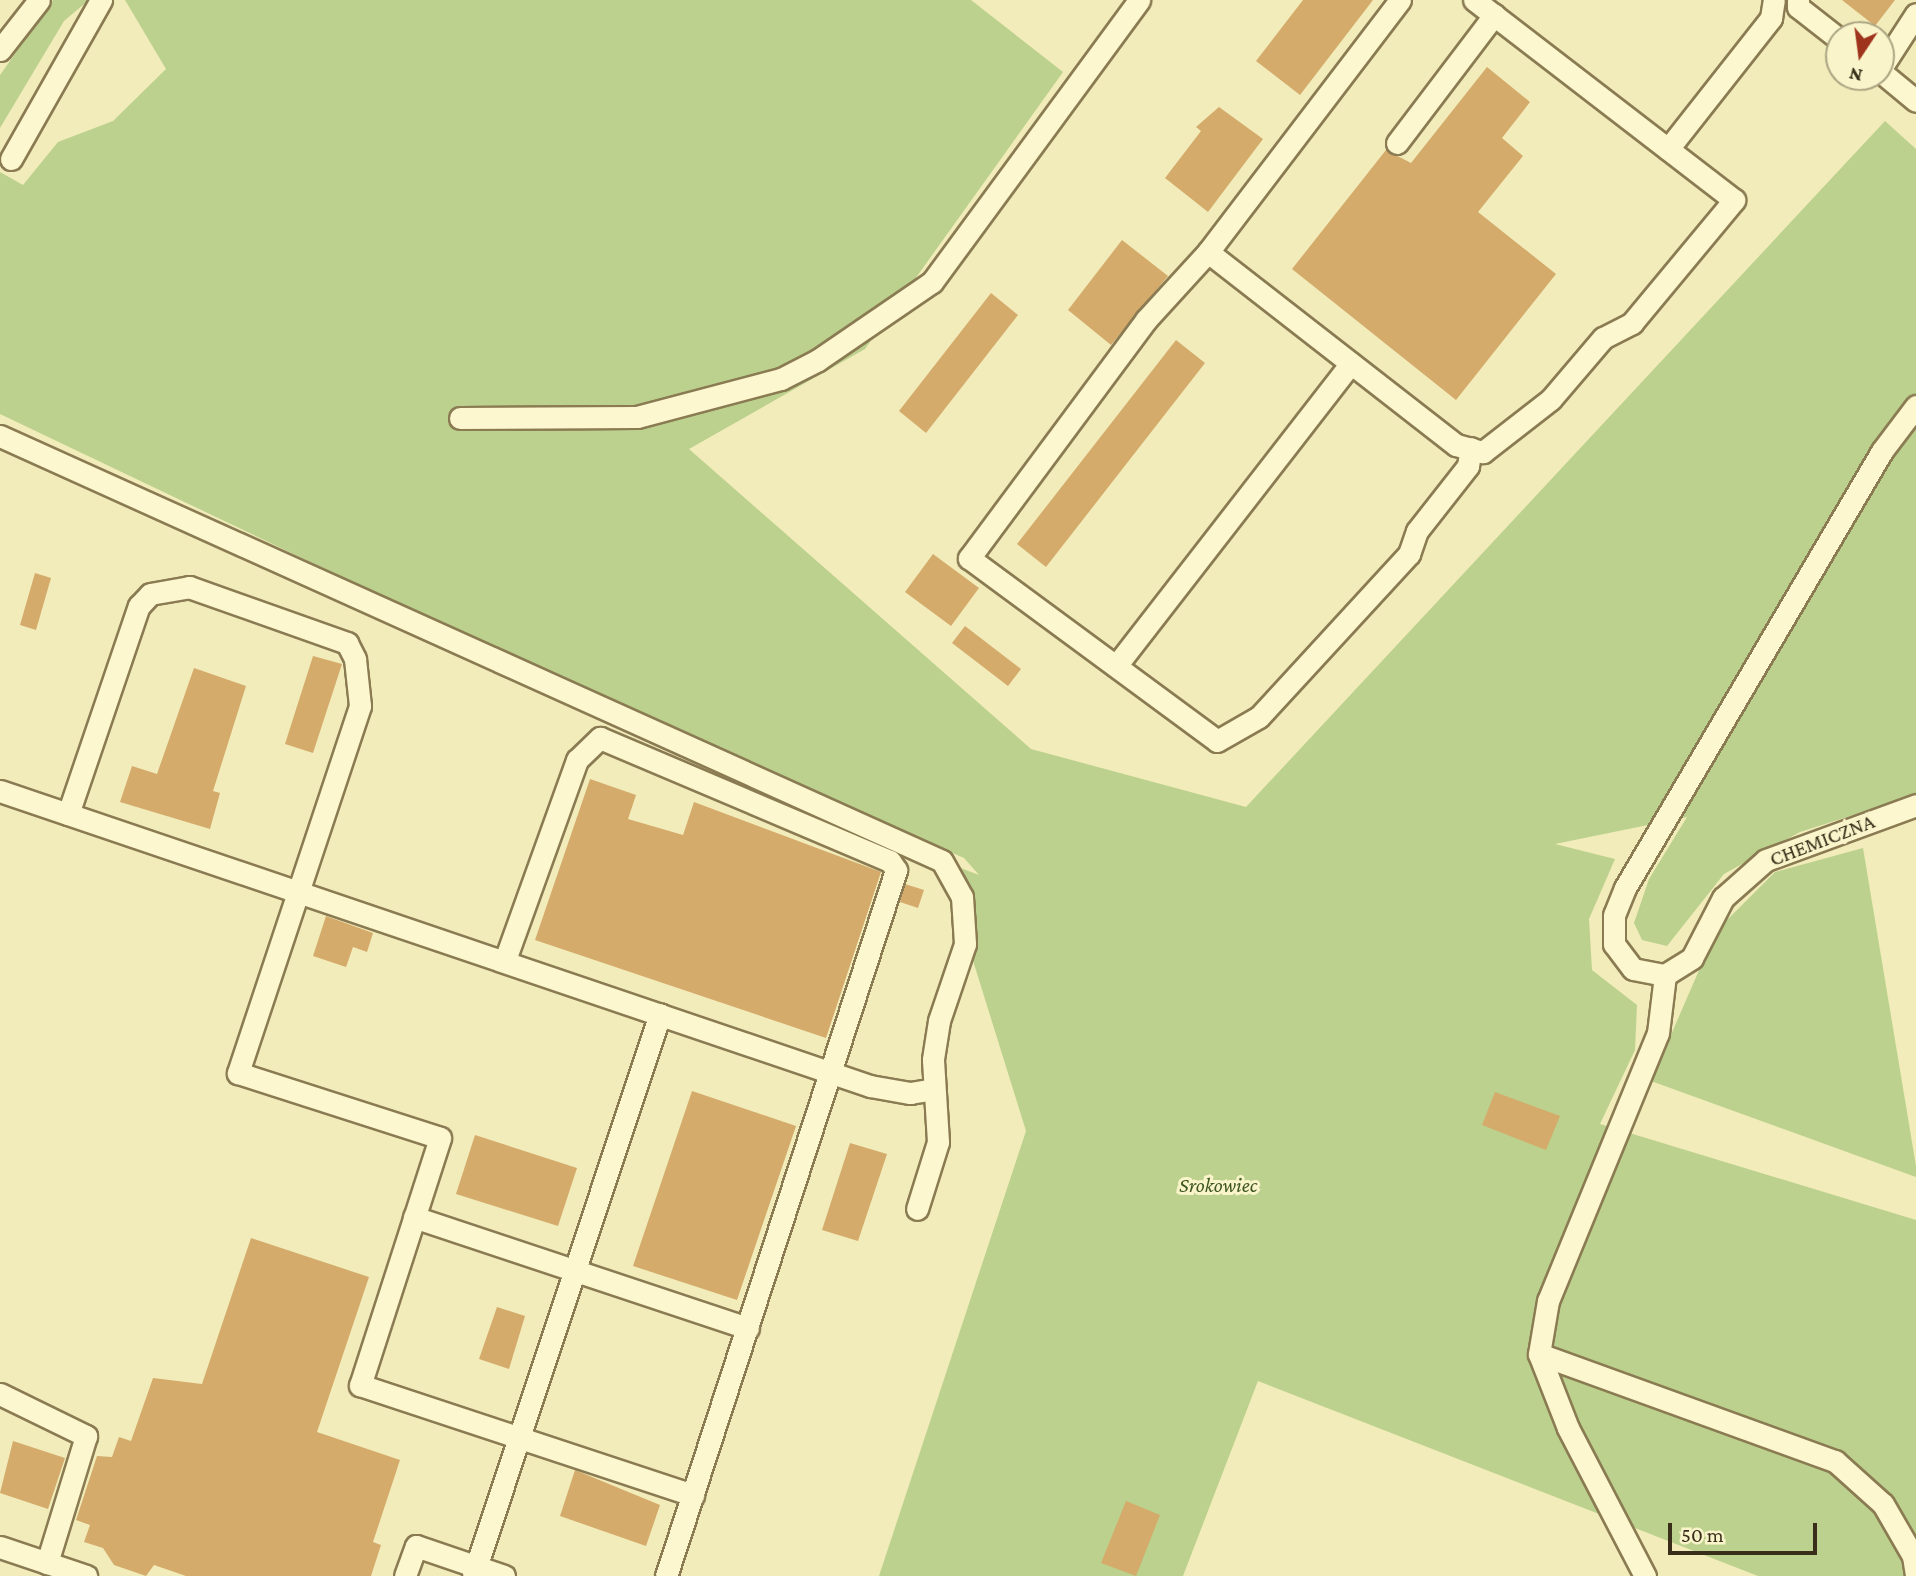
<!DOCTYPE html>
<style>
body{margin:0}
#map{position:relative;width:1916px;height:1576px;overflow:hidden;background:#f2ecba;font-family:"Crimson Pro",serif}
div>[style]{position:absolute}
.green>*{inset:0;background:#bcd18d}
.building>*{inset:0;background:#d4ab6b}
.roads{filter:drop-shadow(2px 0 #8a7b53) drop-shadow(-2px 0 #8a7b53) drop-shadow(0 2px #8a7b53) drop-shadow(0 -2px #8a7b53)}
.minor>*{height:21px;margin:-10.5px;padding:0 10.5px;transform-origin:10.5px;border-radius:10.5px;background:#fcf7ce}
span{translate:-50% -50%;white-space:nowrap;text-align:center;line-height:1.15;-webkit-text-stroke:6px #f9f4ca;paint-order:stroke}
.street-label{font-size:21px;color:#382e19}
.park-label{font-size:21px;color:#3d561e;font-style:italic}
.north{position:absolute;left:1825px;top:21px;width:70px;height:70px;box-sizing:border-box;background:#f9f4ca;border:2px solid #aca583;border-radius:50%;rotate:193deg;font-size:19px;font-weight:700;line-height:28px;text-align:center;color:#382e19}
.north::after{content:'';display:block;margin:auto;width:24px;height:32px;background:#9f341d;clip-path:polygon(50% 0,100% 100%,50% 72%,0 100%)}
.scale{position:absolute;left:1668px;top:1523px;width:149px;height:32px;box-sizing:border-box;border:4px solid #382e19;border-top:0;padding-left:9px;font-size:21px;line-height:24px;white-space:nowrap;color:#382e19;-webkit-text-stroke:5px #f9f4ca;paint-order:stroke}
</style>
<div id="map">
<div class="green">
<i style="clip-path:polygon(53px 0,89px 0,64px 21px,0 128px,0 75px)"></i>
<i style="clip-path:polygon(125px 0,971px 0,1063px 72px,865px 349px,689px 449px,1031px 749px,1246px 807px,1885px 121px,1916px 149px,1916px 795px,1800px 832px,1724px 874px,1667px 946px,1642px 940px,1634px 923px,1649px 879px,1687px 817px,1555px 844px,1615px 859px,1589px 919px,1592px 970px,1637px 1005px,1635px 1050px,1600px 1124px,1916px 1220px,1916px 1576px,1758px 1576px,1258px 1381px,1183px 1576px,879px 1576px,1026px 1131px,942px 861px,979px 875px,964px 858px,610px 705px,0 414px,0 172px,23px 185px,58px 142px,113px 121px,166px 69px)"></i>
<i style="clip-path:polygon(1863px 848px,1916px 1166px,1916px 1177px,1651px 1081px,1716px 931px,1775px 872px)"></i>
</div>
<div class="building">
<i style="clip-path:polygon(1303px 0,1373px 0,1300px 95px,1256px 61px)"></i>
<i style="clip-path:polygon(1842px 0,1895px 0,1875px 26px)"></i>
<i style="clip-path:polygon(1487px 67px,1530px 102px,1502px 138px,1523px 156px,1478px 212px,1556px 274px,1456px 400px,1292px 269px,1386px 150px,1411px 163px)"></i>
<i style="clip-path:polygon(1219px 107px,1263px 139px,1208px 212px,1165px 178px,1201px 131px,1196px 127px)"></i>
<i style="clip-path:polygon(1122px 240px,1168px 276px,1111px 345px,1068px 310px)"></i>
<i style="clip-path:polygon(991px 293px,1018px 315px,926px 433px,899px 411px)"></i>
<i style="clip-path:polygon(1176px 340px,1205px 363px,1046px 567px,1017px 544px)"></i>
<i style="clip-path:polygon(933px 554px,979px 588px,951px 626px,905px 592px)"></i>
<i style="clip-path:polygon(35px 573px,51px 578px,36px 630px,20px 625px)"></i>
<i style="clip-path:polygon(965px 626px,1021px 669px,1008px 686px,952px 643px)"></i>
<i style="clip-path:polygon(313px 656px,342px 664px,313px 753px,285px 744px)"></i>
<i style="clip-path:polygon(194px 668px,246px 686px,213px 791px,220px 793px,210px 829px,120px 802px,132px 766px,157px 774px)"></i>
<i style="clip-path:polygon(590px 779px,636px 795px,628px 819px,683px 835px,694px 802px,881px 872px,826px 1038px,535px 940px)"></i>
<i style="clip-path:polygon(905px 884px,924px 890px,918px 908px,900px 902px)"></i>
<i style="clip-path:polygon(326px 916px,373px 933px,367px 952px,353px 947px,346px 967px,313px 956px)"></i>
<i style="clip-path:polygon(692px 1091px,796px 1126px,737px 1300px,633px 1266px)"></i>
<i style="clip-path:polygon(1495px 1092px,1560px 1116px,1546px 1150px,1482px 1125px)"></i>
<i style="clip-path:polygon(475px 1135px,577px 1168px,558px 1226px,456px 1194px)"></i>
<i style="clip-path:polygon(850px 1143px,887px 1154px,858px 1241px,822px 1230px)"></i>
<i style="clip-path:polygon(251px 1238px,369px 1277px,317px 1432px,400px 1460px,373px 1542px,381px 1545px,371px 1576px,186px 1576px,154px 1565px,146px 1576px,114px 1565px,103px 1548px,84px 1542px,90px 1525px,76px 1520px,97px 1456px,112px 1457px,119px 1437px,131px 1441px,153px 1378px,202px 1384px)"></i>
<i style="clip-path:polygon(497px 1307px,525px 1316px,509px 1369px,479px 1359px)"></i>
<i style="clip-path:polygon(13px 1441px,65px 1458px,48px 1509px,0 1493px)"></i>
<i style="clip-path:polygon(575px 1470px,660px 1505px,646px 1546px,560px 1516px)"></i>
<i style="clip-path:polygon(1126px 1501px,1160px 1515px,1136px 1576px,1101px 1563px)"></i>
</div>
<div class="roads">
<div class="minor">
<i style="left:1400px;top:0;width:317px;rotate:127.3deg"></i>
<i style="left:1208px;top:252px;width:92px;rotate:132.4deg"></i>
<i style="left:1146px;top:320px;width:297px;rotate:126.6deg"></i>
<i style="left:969px;top:558px;width:308px;rotate:36.4deg"></i>
<i style="left:1217px;top:741px;width:48px;rotate:-29.7deg"></i>
<i style="left:1259px;top:717px;width:222px;rotate:-47.4deg"></i>
<i style="left:1409px;top:554px;width:24px;rotate:-71deg"></i>
<i style="left:1417px;top:531px;width:83px;rotate:-51.9deg"></i>
<i style="left:1468px;top:466px;width:18px;rotate:-81deg"></i>
<i style="left:1798px;top:0;width:7px;rotate:90deg"></i>
<i style="left:1798px;top:7px;width:52px;rotate:38deg"></i>
<i style="left:0;top:50px;width:63px;rotate:-52deg"></i>
<i style="left:1881px;top:68px;width:64px;rotate:-57.1deg"></i>
<i style="left:1881px;top:72px;width:45px;rotate:39.6deg"></i>
<i style="left:1397px;top:143px;width:161px;rotate:-52.8deg"></i>
<i style="left:1668px;top:149px;width:167px;rotate:-51.8deg"></i>
<i style="left:1771px;top:18px;width:18px;rotate:-81deg"></i>
<i style="left:11px;top:159px;width:183px;rotate:-60.5deg"></i>
<i style="left:1208px;top:252px;width:314px;rotate:37.9deg"></i>
<i style="left:1456px;top:445px;width:28px;rotate:15deg"></i>
<i style="left:1483px;top:452px;width:86px;rotate:-37.9deg"></i>
<i style="left:1551px;top:399px;width:80px;rotate:-49.6deg"></i>
<i style="left:1603px;top:338px;width:33px;rotate:-27deg"></i>
<i style="left:1632px;top:323px;width:160px;rotate:-50.3deg"></i>
<i style="left:1734px;top:200px;width:328px;rotate:-142.4deg"></i>
<i style="left:1916px;top:406px;width:56px;rotate:127.1deg"></i>
<i style="left:1882px;top:451px;width:507px;rotate:120.46deg"></i>
<i style="left:1625px;top:888px;width:29px;rotate:112deg"></i>
<i style="left:1614px;top:915px;width:29px;rotate:90deg"></i>
<i style="left:1614px;top:944px;width:31px;rotate:53deg"></i>
<i style="left:1633px;top:969px;width:33px;rotate:11deg"></i>
<i style="left:1665px;top:975px;width:32px;rotate:-32deg"></i>
<i style="left:1692px;top:958px;width:68px;rotate:-62.7deg"></i>
<i style="left:1723px;top:898px;width:57px;rotate:-41.5deg"></i>
<i style="left:1766px;top:860px;width:160px;rotate:-20.1deg"></i>
<i style="left:460px;top:418px;width:177px;rotate:-0.3deg"></i>
<i style="left:637px;top:417px;width:149px;rotate:-14.8deg"></i>
<i style="left:781px;top:379px;width:42px;rotate:-27.2deg"></i>
<i style="left:818px;top:360px;width:138px;rotate:-34.4deg"></i>
<i style="left:932px;top:282px;width:350px;rotate:-53.7deg"></i>
<i style="left:0;top:436px;width:1033px;rotate:24.28deg"></i>
<i style="left:942px;top:861px;width:41px;rotate:60.9deg"></i>
<i style="left:962px;top:897px;width:47px;rotate:86.3deg"></i>
<i style="left:965px;top:944px;width:81px;rotate:108.7deg"></i>
<i style="left:939px;top:1021px;width:39px;rotate:99deg"></i>
<i style="left:933px;top:1060px;width:82px;rotate:86.5deg"></i>
<i style="left:938px;top:1142px;width:70px;rotate:107.4deg"></i>
<i style="left:1116px;top:666px;width:383px;rotate:-52.2deg"></i>
<i style="left:0;top:791px;width:919px;rotate:18.73deg"></i>
<i style="left:870px;top:1086px;width:41px;rotate:9.9deg"></i>
<i style="left:910px;top:1093px;width:24px;rotate:-9deg"></i>
<i style="left:68px;top:814px;width:220px;rotate:-71.2deg"></i>
<i style="left:139px;top:606px;width:16px;rotate:-47deg"></i>
<i style="left:150px;top:594px;width:40px;rotate:-10deg"></i>
<i style="left:189px;top:587px;width:168px;rotate:19.5deg"></i>
<i style="left:347px;top:643px;width:18px;rotate:63deg"></i>
<i style="left:355px;top:659px;width:47px;rotate:83.9deg"></i>
<i style="left:360px;top:706px;width:387px;rotate:108.4deg"></i>
<i style="left:238px;top:1073px;width:212px;rotate:17.8deg"></i>
<i style="left:440px;top:1138px;width:260px;rotate:107.9deg"></i>
<i style="left:360px;top:1385px;width:351px;rotate:18.3deg"></i>
<i style="left:505px;top:960px;width:213px;rotate:-70.2deg"></i>
<i style="left:577px;top:760px;width:32px;rotate:-44deg"></i>
<i style="left:600px;top:738px;width:315px;rotate:23deg"></i>
<i style="left:890px;top:861px;width:11px;rotate:56deg"></i>
<i style="left:896px;top:870px;width:743px;rotate:108.04deg"></i>
<i style="left:414px;top:1217px;width:352px;rotate:18.4deg"></i>
<i style="left:1539px;top:1354px;width:315px;rotate:19.9deg"></i>
<i style="left:1835px;top:1461px;width:64px;rotate:41.9deg"></i>
<i style="left:1883px;top:1504px;width:60px;rotate:60deg"></i>
<i style="left:1913px;top:1556px;width:20px;rotate:81deg"></i>
<i style="left:0;top:1394px;width:96px;rotate:26deg"></i>
<i style="left:86px;top:1436px;width:133px;rotate:107.1deg"></i>
<i style="left:0;top:1547px;width:91px;rotate:18.6deg"></i>
<i style="left:405px;top:1576px;width:32px;rotate:-70deg"></i>
<i style="left:416px;top:1546px;width:93px;rotate:18.8deg"></i>
<i style="left:473px;top:1576px;width:592px;rotate:-71.6deg"></i>
<i style="left:1645px;top:1576px;width:167px;rotate:-117.5deg"></i>
<i style="left:1568px;top:1428px;width:79px;rotate:-111.4deg"></i>
<i style="left:1539px;top:1354px;width:54px;rotate:-80.4deg"></i>
<i style="left:1548px;top:1301px;width:290px;rotate:-67.7deg"></i>
<i style="left:1658px;top:1033px;width:58px;rotate:-83.1deg"></i>
</div>
</div>
<div class="street-label">
<span style="left:1822px;top:840px;rotate:-21deg">CHEMICZNA</span>
</div>
<div class="park-label">
<span style="left:1218px;top:1185px">Srokowiec</span>
</div>
<div class="north">N</div>
<div class="scale">50 m</div>
</div>
